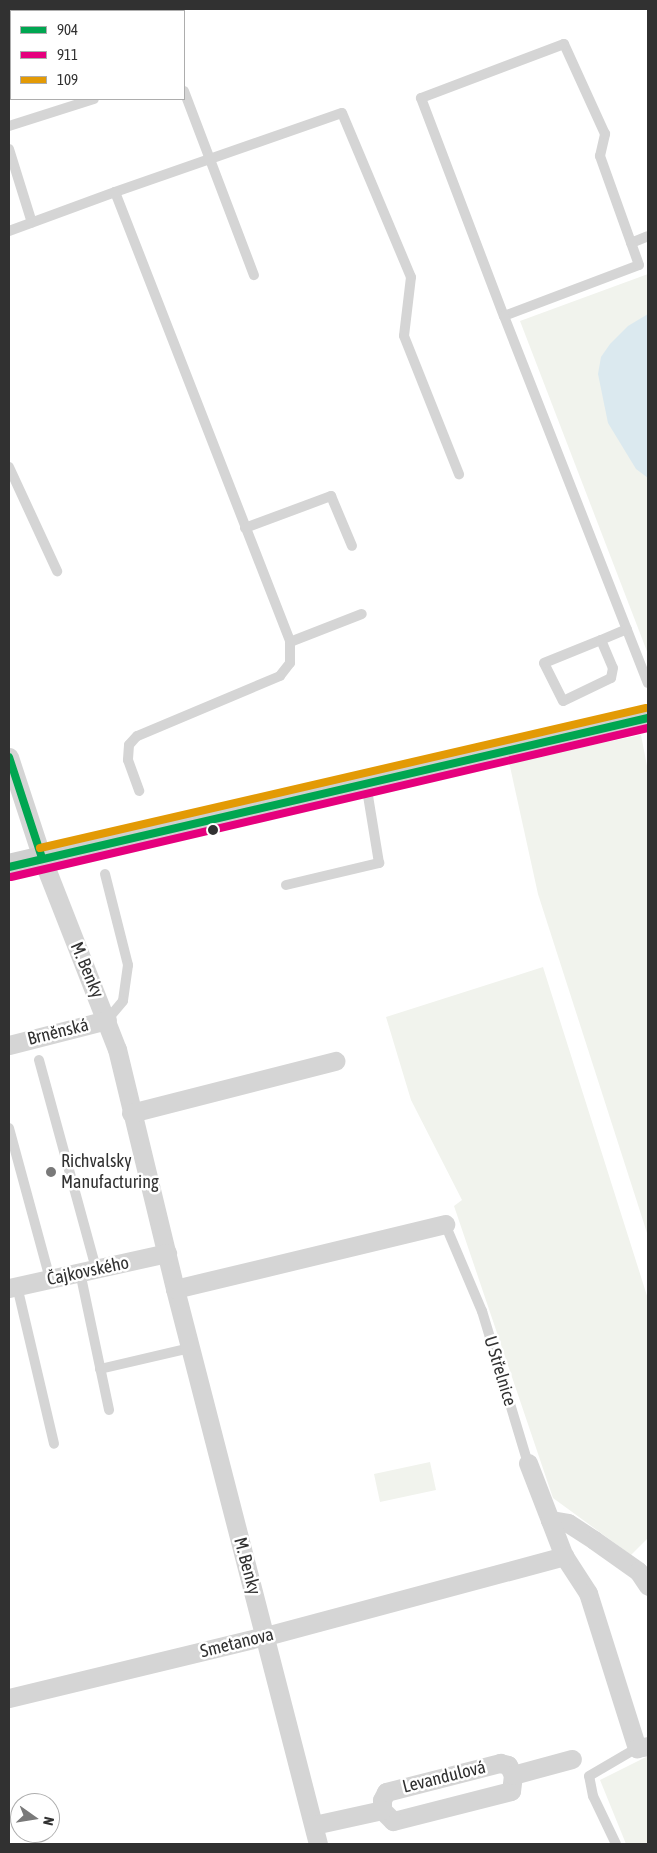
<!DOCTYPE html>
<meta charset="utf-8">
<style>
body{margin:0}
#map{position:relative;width:657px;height:1853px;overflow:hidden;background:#fff;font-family:"Asap Condensed",sans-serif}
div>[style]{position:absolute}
.green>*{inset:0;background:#f1f3ed}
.water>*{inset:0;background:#dbe9ef}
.service>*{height:10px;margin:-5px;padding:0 5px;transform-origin:5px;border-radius:5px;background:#d5d5d5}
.minor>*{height:19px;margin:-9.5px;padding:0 9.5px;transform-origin:9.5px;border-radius:9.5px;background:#d5d5d5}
.secondary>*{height:26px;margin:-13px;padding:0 13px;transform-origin:13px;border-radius:13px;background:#cfcfcf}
.bus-1>*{height:8px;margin:-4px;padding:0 4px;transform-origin:4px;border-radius:4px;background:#00a651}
.bus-2>*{height:8px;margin:-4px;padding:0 4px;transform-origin:4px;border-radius:4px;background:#e5007d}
.bus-3>*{height:8px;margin:-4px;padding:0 4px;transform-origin:4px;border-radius:4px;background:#e39a05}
.dots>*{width:14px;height:14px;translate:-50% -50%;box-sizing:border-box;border:2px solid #fff;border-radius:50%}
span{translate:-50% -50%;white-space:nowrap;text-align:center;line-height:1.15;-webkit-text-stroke:5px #fff;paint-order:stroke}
.street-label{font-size:18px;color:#313131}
.poi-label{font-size:18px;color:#313131}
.left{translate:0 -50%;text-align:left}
.frame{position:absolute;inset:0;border:10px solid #313131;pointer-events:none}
.legend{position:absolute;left:10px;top:10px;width:175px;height:90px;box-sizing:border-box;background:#fff;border:1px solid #adadad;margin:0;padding:6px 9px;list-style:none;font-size:15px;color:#313131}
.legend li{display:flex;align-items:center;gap:10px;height:25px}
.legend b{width:25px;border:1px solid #adadad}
.north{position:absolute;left:10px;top:1793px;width:50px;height:50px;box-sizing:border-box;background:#fff;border:1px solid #adadad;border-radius:50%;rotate:103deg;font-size:14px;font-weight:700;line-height:20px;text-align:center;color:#313131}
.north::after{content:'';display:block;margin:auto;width:18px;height:22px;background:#797979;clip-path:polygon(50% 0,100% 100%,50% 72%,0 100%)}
</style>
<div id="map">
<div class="green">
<i style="clip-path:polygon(648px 274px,648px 654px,520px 321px)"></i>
<i style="clip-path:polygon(641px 735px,648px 771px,648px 1236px,538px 894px,509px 762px)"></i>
<i style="clip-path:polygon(543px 967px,648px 1299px,648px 1538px,631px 1555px,553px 1498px,454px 1206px,462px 1200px,411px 1100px,386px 1017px)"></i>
<i style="clip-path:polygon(430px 1462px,436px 1490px,380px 1502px,374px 1474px)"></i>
<i style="clip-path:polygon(648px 1756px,648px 1844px,626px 1844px,600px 1780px)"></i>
</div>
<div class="water">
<i style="clip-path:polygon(648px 314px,648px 478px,636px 469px,608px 423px,598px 374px,601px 357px,610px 344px,628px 326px)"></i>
</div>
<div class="service">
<i style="left:144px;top:11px;width:9px;rotate:-13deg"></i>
<i style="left:9px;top:51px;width:2px;rotate:-27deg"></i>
<i style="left:184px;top:91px;width:197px;rotate:69.2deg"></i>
<i style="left:9px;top:126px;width:89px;rotate:-17.6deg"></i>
<i style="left:9px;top:149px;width:77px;rotate:72.7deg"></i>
<i style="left:115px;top:192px;width:240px;rotate:-19.2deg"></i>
<i style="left:342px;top:113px;width:178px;rotate:67.2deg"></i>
<i style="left:411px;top:277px;width:59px;rotate:96.8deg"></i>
<i style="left:404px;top:336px;width:149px;rotate:68.3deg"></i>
<i style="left:9px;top:231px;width:113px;rotate:-20.2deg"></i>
<i style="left:115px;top:192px;width:483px;rotate:68.7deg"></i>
<i style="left:290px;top:642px;width:21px;rotate:90deg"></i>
<i style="left:290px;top:663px;width:16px;rotate:128deg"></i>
<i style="left:280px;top:676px;width:155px;rotate:157.2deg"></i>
<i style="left:137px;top:736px;width:12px;rotate:132deg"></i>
<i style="left:129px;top:745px;width:15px;rotate:94deg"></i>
<i style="left:128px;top:760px;width:33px;rotate:70deg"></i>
<i style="left:631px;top:243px;width:18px;rotate:-22deg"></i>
<i style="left:504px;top:316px;width:144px;rotate:-20.7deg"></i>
<i style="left:639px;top:265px;width:116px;rotate:-109.7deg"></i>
<i style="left:600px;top:156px;width:23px;rotate:-77deg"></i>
<i style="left:605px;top:134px;width:99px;rotate:-114.5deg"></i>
<i style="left:564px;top:44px;width:153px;rotate:159.3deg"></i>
<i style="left:421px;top:98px;width:233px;rotate:69.2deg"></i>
<i style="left:504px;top:316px;width:394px;rotate:68.6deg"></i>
<i style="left:9px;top:467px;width:115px;rotate:65.2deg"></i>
<i style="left:245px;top:528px;width:92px;rotate:-20.4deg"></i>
<i style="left:331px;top:496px;width:54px;rotate:67.2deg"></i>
<i style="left:601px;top:640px;width:30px;rotate:67deg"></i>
<i style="left:613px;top:668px;width:10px;rotate:101deg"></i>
<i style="left:611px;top:678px;width:53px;rotate:154.4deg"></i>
<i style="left:563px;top:701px;width:42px;rotate:-116.6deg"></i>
<i style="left:544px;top:663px;width:61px;rotate:-22deg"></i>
<i style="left:601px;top:640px;width:28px;rotate:-23deg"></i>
<i style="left:290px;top:642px;width:77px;rotate:-21.3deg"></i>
<i style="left:105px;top:874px;width:94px;rotate:75.8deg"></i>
<i style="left:128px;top:965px;width:36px;rotate:98deg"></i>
<i style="left:123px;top:1001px;width:25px;rotate:130deg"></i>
<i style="left:286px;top:885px;width:96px;rotate:-13.3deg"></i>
<i style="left:379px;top:863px;width:80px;rotate:-99.3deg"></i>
<i style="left:39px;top:1060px;width:217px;rotate:74.7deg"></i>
<i style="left:9px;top:1128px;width:156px;rotate:74.8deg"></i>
<i style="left:445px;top:1224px;width:95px;rotate:67deg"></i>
<i style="left:482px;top:1311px;width:159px;rotate:73.2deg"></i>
<i style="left:80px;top:1272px;width:141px;rotate:78.1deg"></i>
<i style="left:17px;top:1286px;width:162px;rotate:76.8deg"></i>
<i style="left:100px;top:1369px;width:92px;rotate:-13.1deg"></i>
<i style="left:616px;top:1844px;width:53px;rotate:-115.6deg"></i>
<i style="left:593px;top:1796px;width:20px;rotate:-101deg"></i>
<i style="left:589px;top:1776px;width:56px;rotate:-30.3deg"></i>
</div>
<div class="minor">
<i style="left:9px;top:757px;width:106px;rotate:71.9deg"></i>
<i style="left:42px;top:858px;width:205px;rotate:68.6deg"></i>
<i style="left:117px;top:1049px;width:247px;rotate:76.4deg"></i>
<i style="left:175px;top:1289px;width:573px;rotate:75.55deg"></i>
<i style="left:9px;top:1045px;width:101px;rotate:-14.3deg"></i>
<i style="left:131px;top:1113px;width:211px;rotate:-14.3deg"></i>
<i style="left:9px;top:1288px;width:162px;rotate:-12.5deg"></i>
<i style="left:175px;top:1289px;width:278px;rotate:-13.5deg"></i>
<i style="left:528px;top:1463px;width:61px;rotate:68.9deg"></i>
<i style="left:550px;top:1520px;width:18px;rotate:9deg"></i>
<i style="left:568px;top:1523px;width:31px;rotate:33deg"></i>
<i style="left:594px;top:1540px;width:54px;rotate:35.2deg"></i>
<i style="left:638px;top:1571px;width:18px;rotate:56deg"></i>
<i style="left:550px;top:1520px;width:39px;rotate:69deg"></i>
<i style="left:564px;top:1556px;width:44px;rotate:57deg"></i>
<i style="left:588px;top:1593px;width:163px;rotate:72.5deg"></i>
<i style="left:637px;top:1748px;width:11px;rotate:-10deg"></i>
<i style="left:9px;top:1698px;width:264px;rotate:-13.6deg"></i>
<i style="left:266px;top:1636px;width:309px;rotate:-15deg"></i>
<i style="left:500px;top:1763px;width:8px;rotate:14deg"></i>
<i style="left:508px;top:1765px;width:11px;rotate:63deg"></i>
<i style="left:513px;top:1775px;width:16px;rotate:97deg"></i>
<i style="left:511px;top:1791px;width:122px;rotate:165.7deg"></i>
<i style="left:393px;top:1821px;width:16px;rotate:-135deg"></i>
<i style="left:382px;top:1810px;width:10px;rotate:-90deg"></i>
<i style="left:382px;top:1800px;width:9px;rotate:-63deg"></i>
<i style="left:386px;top:1792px;width:118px;rotate:-14.3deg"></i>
<i style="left:513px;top:1775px;width:61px;rotate:-15.2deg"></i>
<i style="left:314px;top:1825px;width:70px;rotate:-12.4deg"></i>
</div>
<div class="secondary">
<i style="left:9px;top:867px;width:656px;rotate:-13.13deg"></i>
</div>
<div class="bus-1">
<i style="left:9px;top:757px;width:106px;rotate:71.9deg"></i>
<i style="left:9px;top:867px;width:656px;rotate:-13.13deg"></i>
</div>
<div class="bus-2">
<i style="left:11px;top:877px;width:654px;rotate:-13.17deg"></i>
</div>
<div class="bus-3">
<i style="left:40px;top:848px;width:622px;rotate:-13.01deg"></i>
</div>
<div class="dots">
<i style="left:213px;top:830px;background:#313131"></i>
<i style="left:51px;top:1172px;background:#797979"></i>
</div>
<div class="street-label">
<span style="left:87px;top:970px;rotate:67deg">M. Benky</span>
<span style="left:58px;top:1032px;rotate:-14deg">Brněnská</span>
<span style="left:88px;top:1271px;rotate:-12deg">Čajkovského</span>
<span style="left:500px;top:1371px;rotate:73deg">U Střelnice</span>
<span style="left:247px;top:1566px;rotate:75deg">M. Benky</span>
<span style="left:237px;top:1643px;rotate:-14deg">Smetanova</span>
<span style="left:444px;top:1777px;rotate:-14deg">Levandulová</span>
</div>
<div class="poi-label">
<span class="left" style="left:61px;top:1172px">Richvalsky<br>Manufacturing</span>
</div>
<div class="frame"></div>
<ul class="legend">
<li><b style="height:6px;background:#00a651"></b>904</li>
<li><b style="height:6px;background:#e5007d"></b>911</li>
<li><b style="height:6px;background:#e39a05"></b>109</li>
</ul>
<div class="north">N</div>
</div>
